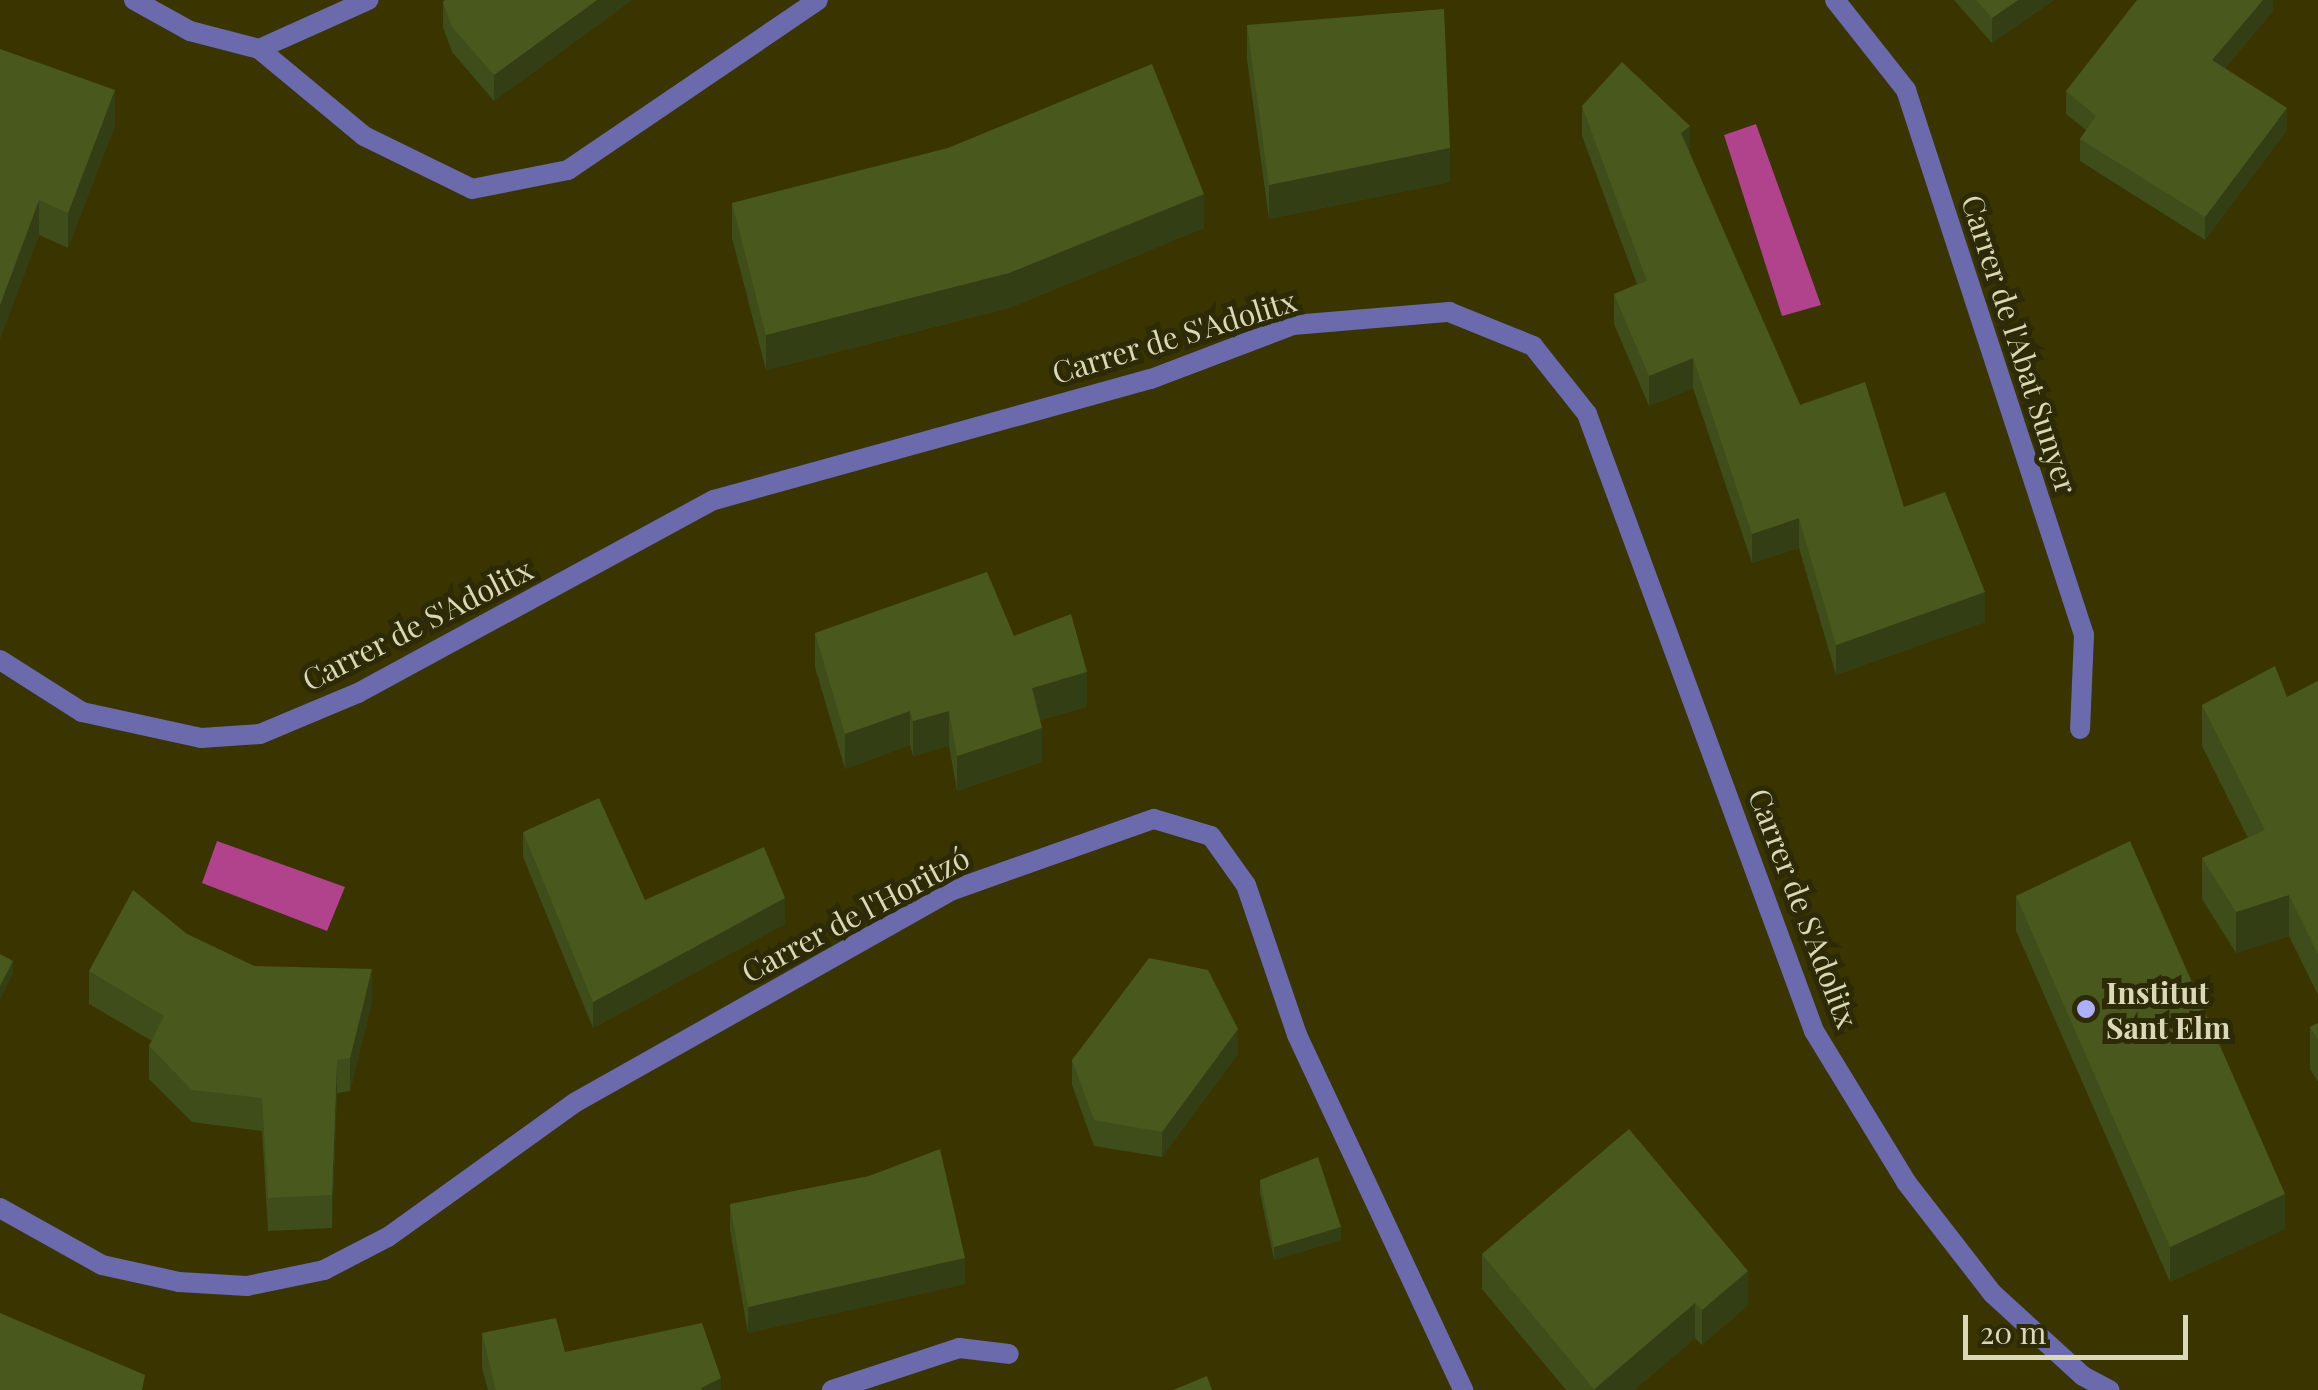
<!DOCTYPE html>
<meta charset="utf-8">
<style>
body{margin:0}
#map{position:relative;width:2318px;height:1390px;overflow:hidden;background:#393400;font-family:"Playfair Display",serif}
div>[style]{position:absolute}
.water>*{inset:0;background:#b1428c}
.service>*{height:20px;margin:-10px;padding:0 10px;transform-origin:10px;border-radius:10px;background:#6a6aac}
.minor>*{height:20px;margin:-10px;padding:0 10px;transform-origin:10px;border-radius:10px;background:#6a6aac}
.wall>*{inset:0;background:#3f4d1a}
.shaded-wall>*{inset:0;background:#333e15}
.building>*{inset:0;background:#49591e}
.dots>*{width:28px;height:28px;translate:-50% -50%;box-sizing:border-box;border:5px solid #2d2a07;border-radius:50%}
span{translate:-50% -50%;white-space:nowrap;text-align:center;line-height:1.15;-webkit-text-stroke:10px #2d2a07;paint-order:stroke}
.street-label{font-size:30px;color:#dbd8b8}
.poi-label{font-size:30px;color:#dbd8b8;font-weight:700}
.left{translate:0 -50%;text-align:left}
.scale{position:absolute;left:1963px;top:1315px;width:225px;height:45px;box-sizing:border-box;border:5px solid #dbd8b8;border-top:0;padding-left:12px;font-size:30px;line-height:35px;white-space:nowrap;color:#dbd8b8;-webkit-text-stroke:8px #2d2a07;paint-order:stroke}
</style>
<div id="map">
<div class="water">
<i style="clip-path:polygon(1756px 124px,1821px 305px,1782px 316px,1724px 135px)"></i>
<i style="clip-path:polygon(217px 841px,345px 887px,327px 931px,202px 883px)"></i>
</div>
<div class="service">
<i style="left:832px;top:1390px;width:134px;rotate:-18.3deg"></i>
<i style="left:959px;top:1348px;width:50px;rotate:6.8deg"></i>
</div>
<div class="minor">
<i style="left:134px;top:0;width:64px;rotate:29deg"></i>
<i style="left:190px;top:31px;width:71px;rotate:14.6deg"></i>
<i style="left:259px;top:49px;width:120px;rotate:-24.2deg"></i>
<i style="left:1835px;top:0;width:115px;rotate:51.7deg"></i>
<i style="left:1906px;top:90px;width:573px;rotate:71.91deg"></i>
<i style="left:2084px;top:635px;width:94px;rotate:92.4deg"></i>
<i style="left:259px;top:49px;width:136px;rotate:39.6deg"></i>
<i style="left:364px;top:136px;width:120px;rotate:26.1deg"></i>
<i style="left:472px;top:189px;width:98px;rotate:-11.2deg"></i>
<i style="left:568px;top:170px;width:302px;rotate:-34.2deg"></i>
<i style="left:0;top:660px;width:97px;rotate:32.4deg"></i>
<i style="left:82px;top:712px;width:122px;rotate:12.3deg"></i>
<i style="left:201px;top:738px;width:59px;rotate:-3.9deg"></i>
<i style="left:260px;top:734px;width:106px;rotate:-22.7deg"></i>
<i style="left:358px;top:693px;width:405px;rotate:-28.5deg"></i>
<i style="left:714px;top:500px;width:453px;rotate:-15.5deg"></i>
<i style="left:1151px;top:379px;width:152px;rotate:-20.8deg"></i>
<i style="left:1293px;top:325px;width:157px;rotate:-4.8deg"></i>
<i style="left:1449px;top:312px;width:91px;rotate:22deg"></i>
<i style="left:1533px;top:346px;width:87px;rotate:51.5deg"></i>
<i style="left:1587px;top:414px;width:657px;rotate:69.8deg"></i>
<i style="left:1814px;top:1031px;width:177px;rotate:58.6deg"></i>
<i style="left:1906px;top:1182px;width:140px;rotate:52.2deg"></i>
<i style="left:1992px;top:1293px;width:123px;rotate:42.4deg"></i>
<i style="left:2083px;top:1376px;width:30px;rotate:28deg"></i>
<i style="left:0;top:1208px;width:117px;rotate:29.2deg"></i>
<i style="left:102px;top:1265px;width:79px;rotate:12.4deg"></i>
<i style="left:179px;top:1282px;width:68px;rotate:3.4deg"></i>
<i style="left:247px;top:1286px;width:79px;rotate:-11.7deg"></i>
<i style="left:324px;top:1270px;width:72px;rotate:-27.3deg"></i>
<i style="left:388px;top:1237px;width:231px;rotate:-35.7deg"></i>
<i style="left:576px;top:1102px;width:433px;rotate:-29.4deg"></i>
<i style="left:953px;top:890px;width:213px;rotate:-19.5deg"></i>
<i style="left:1154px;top:819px;width:59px;rotate:16.6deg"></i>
<i style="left:1211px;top:836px;width:60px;rotate:54.5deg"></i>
<i style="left:1246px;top:885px;width:158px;rotate:71.2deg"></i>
<i style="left:1297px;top:1035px;width:392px;rotate:64.9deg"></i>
</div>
<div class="wall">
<i style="clip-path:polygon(445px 0,632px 0,494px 101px,452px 52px,443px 27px,443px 2px)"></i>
<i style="clip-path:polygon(1954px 0,2054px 0,1992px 43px)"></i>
<i style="clip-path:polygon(2273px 0,2273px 11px,2225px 68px,2287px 130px,2205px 240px,2080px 161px,2080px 139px,2086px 130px,2066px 114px,2066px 91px)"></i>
<i style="clip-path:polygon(1247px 25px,1450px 182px,1269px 219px,1247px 60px)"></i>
<i style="clip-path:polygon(0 49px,115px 125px,68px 248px,39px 235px,0 339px)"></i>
<i style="clip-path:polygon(1582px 106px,1690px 155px,1800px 405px,1904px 507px,1985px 622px,1836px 675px,1799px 548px,1752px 563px,1693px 388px,1649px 406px,1614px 324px,1614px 294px,1637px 284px,1582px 136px)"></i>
<i style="clip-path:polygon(732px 203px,1204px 228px,1009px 308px,766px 370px,732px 238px)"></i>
<i style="clip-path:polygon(815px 633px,1014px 636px,1087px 707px,1040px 720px,1042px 762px,957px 791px,949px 746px,913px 756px,910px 745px,845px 769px,815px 667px)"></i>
<i style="clip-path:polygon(2318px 681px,2318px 995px,2289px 936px,2236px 953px,2202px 899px,2202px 858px,2248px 838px,2202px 746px,2202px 705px,2287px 697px)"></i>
<i style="clip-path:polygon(523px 832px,645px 900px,785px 924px,593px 1028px,523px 857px)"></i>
<i style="clip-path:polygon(2016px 896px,2285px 1229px,2170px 1282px,2016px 931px)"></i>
<i style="clip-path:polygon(187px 934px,254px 966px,372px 1002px,350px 1091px,337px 1093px,332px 1228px,268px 1231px,262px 1131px,192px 1122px,149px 1079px,149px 1046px,152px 1041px,89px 1004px,89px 971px)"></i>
<i style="clip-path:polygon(2318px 1023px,2318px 1082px,2310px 1069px,2310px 1027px)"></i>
<i style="clip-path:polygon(1238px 1054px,1162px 1157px,1094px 1146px,1072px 1085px,1072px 1060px)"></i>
<i style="clip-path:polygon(1260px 1180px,1341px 1240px,1274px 1260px,1260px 1193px)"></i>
<i style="clip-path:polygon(730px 1204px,965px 1284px,748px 1333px,730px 1230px)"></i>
<i style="clip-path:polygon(1482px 1254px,1748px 1305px,1702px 1345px,1695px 1338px,1634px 1390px,1566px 1390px,1482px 1289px)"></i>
<i style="clip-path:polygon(482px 1333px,565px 1352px,721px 1390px,488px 1390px,482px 1368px)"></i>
</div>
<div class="shaded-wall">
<i style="clip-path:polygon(597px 0,632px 0,494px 101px,494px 75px)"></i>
<i style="clip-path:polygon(2018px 0,2054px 0,1992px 43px,1992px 18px)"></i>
<i style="clip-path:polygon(2263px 0,2273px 0,2273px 11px,2212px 83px,2212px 60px)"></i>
<i style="clip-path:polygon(115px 90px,115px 125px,68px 248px,68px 213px)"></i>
<i style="clip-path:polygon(2287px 108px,2287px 130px,2205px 240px,2205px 217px)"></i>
<i style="clip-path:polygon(1690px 126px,1690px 155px,1681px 133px)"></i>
<i style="clip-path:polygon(1450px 148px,1450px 182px,1269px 219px,1269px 185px)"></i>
<i style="clip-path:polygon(1204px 194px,1204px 228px,1009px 308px,766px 370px,766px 335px)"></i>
<i style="clip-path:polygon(39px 200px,39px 235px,0 339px,0 305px)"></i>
<i style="clip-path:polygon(1693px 358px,1693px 388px,1649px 406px,1649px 376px)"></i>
<i style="clip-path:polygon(1799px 518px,1799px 548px,1752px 563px,1752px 534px)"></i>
<i style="clip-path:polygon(1985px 592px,1985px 622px,1836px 675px,1836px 645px)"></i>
<i style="clip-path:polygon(1087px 672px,1087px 707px,1032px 722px,1032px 688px)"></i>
<i style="clip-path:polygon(910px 711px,910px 745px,845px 769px,845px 734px)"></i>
<i style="clip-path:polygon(949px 711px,949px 746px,913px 756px,913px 721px)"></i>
<i style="clip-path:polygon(1042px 728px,1042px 762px,957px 791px,957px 756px)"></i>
<i style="clip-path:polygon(2289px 895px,2289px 936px,2236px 953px,2236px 912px)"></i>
<i style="clip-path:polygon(785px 898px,785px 924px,593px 1028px,593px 1002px)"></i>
<i style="clip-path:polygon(13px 961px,13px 974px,0 1000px,0 986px)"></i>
<i style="clip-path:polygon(372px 969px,372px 1002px,350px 1091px,350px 1058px)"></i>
<i style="clip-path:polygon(1238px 1029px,1238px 1054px,1162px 1157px,1162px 1132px)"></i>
<i style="clip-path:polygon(337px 1060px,337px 1093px,332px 1228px,332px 1195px)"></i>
<i style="clip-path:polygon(2285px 1194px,2285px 1229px,2170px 1282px,2170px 1247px)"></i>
<i style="clip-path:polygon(1341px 1227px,1341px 1240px,1274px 1260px,1274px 1247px)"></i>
<i style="clip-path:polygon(965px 1258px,965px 1284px,748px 1333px,748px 1307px)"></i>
<i style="clip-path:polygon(1748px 1271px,1748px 1305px,1702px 1345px,1702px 1310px)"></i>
<i style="clip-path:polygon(1695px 1303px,1695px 1338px,1634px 1390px,1594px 1390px)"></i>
<i style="clip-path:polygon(721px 1378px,721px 1390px,701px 1390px,701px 1388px)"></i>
</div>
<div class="building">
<i style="clip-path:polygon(445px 0,597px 0,494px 75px,452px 27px,443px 2px)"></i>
<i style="clip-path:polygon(1976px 0,2018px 0,1992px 18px)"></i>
<i style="clip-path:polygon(2137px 0,2263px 0,2212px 60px,2287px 108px,2205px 217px,2080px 139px,2096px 116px,2066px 91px)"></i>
<i style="clip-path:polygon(1444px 9px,1450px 148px,1269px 185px,1247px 25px)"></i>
<i style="clip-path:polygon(0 49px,115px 90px,68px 213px,39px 200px,0 305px)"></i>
<i style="clip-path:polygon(1622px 62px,1690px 126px,1681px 133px,1800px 405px,1865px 382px,1904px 507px,1945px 492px,1985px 592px,1836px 645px,1799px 518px,1752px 534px,1693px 358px,1649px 376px,1614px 294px,1647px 281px,1582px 106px)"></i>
<i style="clip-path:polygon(1152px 64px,1204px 194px,1009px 273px,766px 335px,732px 203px,948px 148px)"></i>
<i style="clip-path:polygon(987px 572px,1014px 636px,1071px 614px,1087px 672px,1032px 688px,1042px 728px,957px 756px,949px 711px,913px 721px,910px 711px,845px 734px,815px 633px)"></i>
<i style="clip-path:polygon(2275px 666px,2287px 697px,2318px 681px,2318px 954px,2289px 895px,2236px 912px,2202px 858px,2265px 830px,2202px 705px)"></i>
<i style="clip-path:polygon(599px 798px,645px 900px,764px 847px,785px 898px,593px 1002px,523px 832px)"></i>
<i style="clip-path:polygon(2130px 841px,2285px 1194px,2170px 1247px,2016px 896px)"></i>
<i style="clip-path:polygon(133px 890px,187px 934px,254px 966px,372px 969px,350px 1058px,337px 1060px,332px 1195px,268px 1198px,262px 1098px,192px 1090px,149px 1046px,164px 1016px,89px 971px)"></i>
<i style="clip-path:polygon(0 954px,13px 961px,0 986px)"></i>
<i style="clip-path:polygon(1149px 958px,1208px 970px,1238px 1029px,1162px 1132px,1094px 1120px,1072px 1060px)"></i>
<i style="clip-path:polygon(2318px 1023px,2318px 1040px,2310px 1027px)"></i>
<i style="clip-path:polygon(1629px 1129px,1748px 1271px,1702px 1310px,1695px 1303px,1594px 1389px,1482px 1254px)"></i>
<i style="clip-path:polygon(940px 1149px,965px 1258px,748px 1307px,730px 1204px,869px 1176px)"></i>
<i style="clip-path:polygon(1318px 1157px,1341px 1227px,1274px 1247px,1260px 1180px)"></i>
<i style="clip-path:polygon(0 1313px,145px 1375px,142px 1390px,0 1390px)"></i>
<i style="clip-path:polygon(556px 1318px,565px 1352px,702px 1323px,721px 1378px,701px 1388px,702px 1390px,496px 1390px,482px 1333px)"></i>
<i style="clip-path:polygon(1207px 1376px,1212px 1390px,1173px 1390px)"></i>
</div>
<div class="dots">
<i style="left:2086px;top:1009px;background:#adaffb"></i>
</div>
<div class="street-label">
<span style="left:1174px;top:336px;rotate:-17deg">Carrer de S'Adolitx</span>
<span style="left:2020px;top:344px;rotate:72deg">Carrer de l'Abat Sunyer</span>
<span style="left:417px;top:624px;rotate:-27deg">Carrer de S'Adolitx</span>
<span style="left:1804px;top:908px;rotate:69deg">Carrer de S'Adolitx</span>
<span style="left:855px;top:914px;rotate:-28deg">Carrer de l'Horitzó</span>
</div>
<div class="poi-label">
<span class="left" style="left:2106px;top:1009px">Institut<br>Sant Elm</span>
</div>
<div class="scale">20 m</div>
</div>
